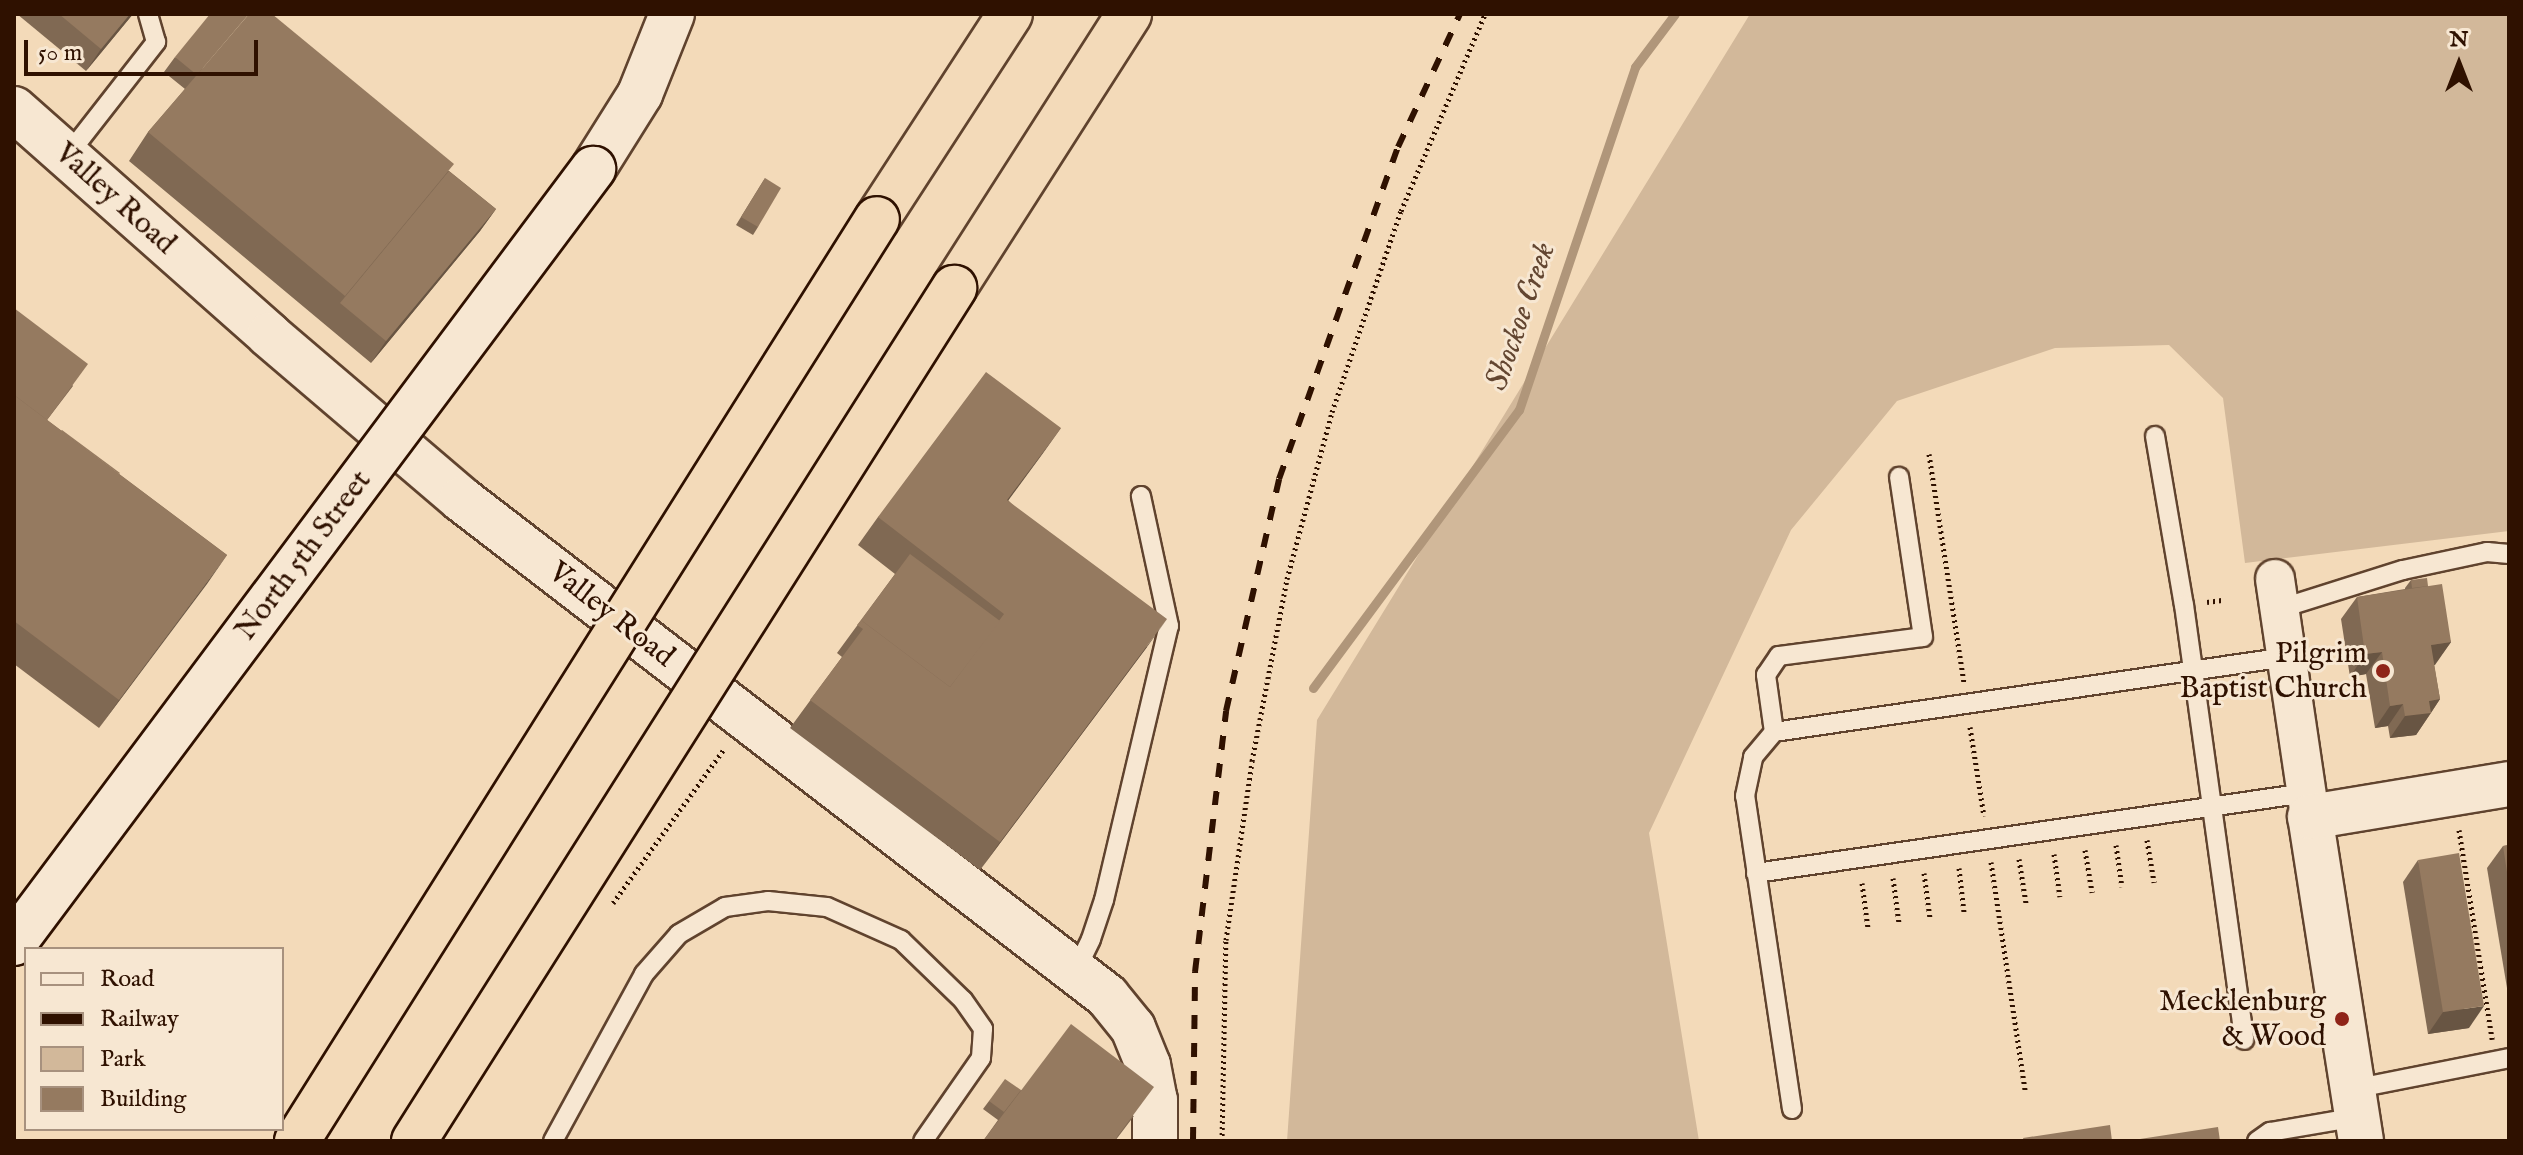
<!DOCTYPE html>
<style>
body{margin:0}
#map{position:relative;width:2523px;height:1155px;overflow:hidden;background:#f3dab9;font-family:"IM FELL English",serif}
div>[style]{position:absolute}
.green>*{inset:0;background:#d2b89a}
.stream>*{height:9px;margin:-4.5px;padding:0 4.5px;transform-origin:4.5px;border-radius:4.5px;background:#b0967a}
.path>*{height:5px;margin-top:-2.5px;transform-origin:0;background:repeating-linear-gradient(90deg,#2f1100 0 2px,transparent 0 6px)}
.roads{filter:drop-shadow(2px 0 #60432e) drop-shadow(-2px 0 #60432e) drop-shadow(0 2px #60432e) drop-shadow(0 -2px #60432e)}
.service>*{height:18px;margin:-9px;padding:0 9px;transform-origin:9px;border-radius:9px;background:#f7e7d2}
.minor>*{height:38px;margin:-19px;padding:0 19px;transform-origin:19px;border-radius:19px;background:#f7e7d2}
.tertiary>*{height:44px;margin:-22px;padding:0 22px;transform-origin:22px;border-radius:22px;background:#f7e7d2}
.secondary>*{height:44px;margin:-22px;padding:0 22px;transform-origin:22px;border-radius:22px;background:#f7e7d2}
.motorway>*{height:44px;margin:-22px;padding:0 22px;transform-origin:22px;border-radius:22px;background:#f3dab9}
.rail>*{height:6px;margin-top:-3px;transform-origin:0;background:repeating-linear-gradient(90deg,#2f1100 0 14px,transparent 0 28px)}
.bridges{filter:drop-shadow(2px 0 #2f1100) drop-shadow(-2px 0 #2f1100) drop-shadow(0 2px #2f1100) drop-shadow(0 -2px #2f1100)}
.secondary-bridge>*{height:44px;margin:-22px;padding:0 22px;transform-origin:22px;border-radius:22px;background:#f7e7d2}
.motorway-bridge>*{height:44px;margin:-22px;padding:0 22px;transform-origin:22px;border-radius:22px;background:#f3dab9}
.wall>*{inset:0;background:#806953}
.shaded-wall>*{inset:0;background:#685543}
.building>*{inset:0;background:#957a60}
.dots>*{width:22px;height:22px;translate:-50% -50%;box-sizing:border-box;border:4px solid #f7e7d2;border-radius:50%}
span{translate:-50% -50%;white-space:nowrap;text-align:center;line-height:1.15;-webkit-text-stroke:6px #f7e7d2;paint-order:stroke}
.street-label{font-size:30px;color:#2f1100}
.poi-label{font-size:30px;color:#2f1100}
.right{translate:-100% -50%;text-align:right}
.water-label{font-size:32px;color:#634631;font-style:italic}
.frame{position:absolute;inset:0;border:16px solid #2f1100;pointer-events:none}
.legend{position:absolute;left:24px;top:947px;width:260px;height:184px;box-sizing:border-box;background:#f7e7d2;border:2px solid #a7917e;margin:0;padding:10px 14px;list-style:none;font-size:24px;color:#2f1100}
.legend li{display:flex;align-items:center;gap:16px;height:40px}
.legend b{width:40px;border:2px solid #a7917e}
.north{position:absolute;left:2419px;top:24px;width:80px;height:80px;-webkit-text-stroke:6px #f7e7d2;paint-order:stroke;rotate:0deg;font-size:22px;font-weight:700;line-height:32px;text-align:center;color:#2f1100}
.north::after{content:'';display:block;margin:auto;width:28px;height:36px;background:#2f1100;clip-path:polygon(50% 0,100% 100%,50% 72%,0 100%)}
.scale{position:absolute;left:24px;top:40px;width:234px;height:36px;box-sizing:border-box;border:4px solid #2f1100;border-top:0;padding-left:10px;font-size:24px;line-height:28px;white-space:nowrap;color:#2f1100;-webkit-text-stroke:6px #f7e7d2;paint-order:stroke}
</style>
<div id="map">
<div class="green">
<i style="clip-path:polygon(1750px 14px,2509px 14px,2509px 531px,2245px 563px,2223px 398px,2169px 345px,2055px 348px,1897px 401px,1791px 530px,1649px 833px,1699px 1141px,1287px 1141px,1317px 720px)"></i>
</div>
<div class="stream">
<i style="left:1313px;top:688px;width:346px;rotate:-53.5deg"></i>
<i style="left:1519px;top:410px;width:362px;rotate:-71.3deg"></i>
<i style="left:1635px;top:67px;width:66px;rotate:-53deg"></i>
</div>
<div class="path">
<i style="left:1929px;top:454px;width:231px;rotate:81.3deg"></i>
<i style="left:2207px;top:602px;width:15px;rotate:-8deg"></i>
<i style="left:1970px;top:727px;width:90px;rotate:81.1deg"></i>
<i style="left:2459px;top:830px;width:212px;rotate:81deg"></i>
<i style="left:2147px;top:840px;width:43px;rotate:80.5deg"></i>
<i style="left:2116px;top:845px;width:42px;rotate:81.9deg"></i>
<i style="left:2085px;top:850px;width:43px;rotate:80.5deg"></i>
<i style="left:2054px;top:854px;width:43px;rotate:82.1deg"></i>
<i style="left:2019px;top:859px;width:45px;rotate:81deg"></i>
<i style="left:1991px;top:862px;width:231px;rotate:81.5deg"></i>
<i style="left:1959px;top:868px;width:44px;rotate:83.5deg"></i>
<i style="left:1924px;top:873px;width:45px;rotate:82.4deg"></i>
<i style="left:1893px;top:878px;width:45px;rotate:82.4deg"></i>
<i style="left:1862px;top:883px;width:45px;rotate:82.4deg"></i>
<i style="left:613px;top:903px;width:190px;rotate:-54.2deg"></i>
<i style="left:1222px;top:1141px;width:201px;rotate:-88.9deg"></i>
<i style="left:1226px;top:940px;width:181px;rotate:-81.7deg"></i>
<i style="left:1252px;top:761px;width:185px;rotate:-79.1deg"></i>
<i style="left:1287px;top:579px;width:173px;rotate:-74.9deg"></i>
<i style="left:1332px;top:412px;width:213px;rotate:-71.1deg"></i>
<i style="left:1401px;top:211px;width:214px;rotate:-66.9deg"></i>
</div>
<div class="roads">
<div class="service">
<i style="left:67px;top:156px;width:145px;rotate:-52deg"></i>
<i style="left:156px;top:42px;width:29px;rotate:-106deg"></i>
<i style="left:2155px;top:436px;width:171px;rotate:80.3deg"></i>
<i style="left:2184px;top:605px;width:439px;rotate:82.1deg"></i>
<i style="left:2279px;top:609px;width:130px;rotate:-17.5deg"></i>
<i style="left:2403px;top:570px;width:86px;rotate:-12.1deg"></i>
<i style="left:2487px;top:552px;width:22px;rotate:5deg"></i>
<i style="left:1774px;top:732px;width:517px;rotate:-8.33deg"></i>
<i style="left:1756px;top:873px;width:556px;rotate:-8.28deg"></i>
<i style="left:1076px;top:970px;width:34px;rotate:-64deg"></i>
<i style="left:1091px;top:939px;width:41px;rotate:-71.6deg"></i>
<i style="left:1104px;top:900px;width:282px;rotate:-76.7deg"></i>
<i style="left:1169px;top:626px;width:133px;rotate:-102.2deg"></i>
<i style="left:2353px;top:1089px;width:159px;rotate:-11.2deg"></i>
<i style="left:1792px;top:1109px;width:317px;rotate:-98.5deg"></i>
<i style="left:1745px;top:796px;width:40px;rotate:-78deg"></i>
<i style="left:1753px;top:757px;width:33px;rotate:-50deg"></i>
<i style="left:1774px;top:732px;width:58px;rotate:-98deg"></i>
<i style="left:1766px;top:675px;width:23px;rotate:-56deg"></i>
<i style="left:1779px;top:656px;width:145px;rotate:-7.5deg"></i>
<i style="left:1923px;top:637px;width:162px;rotate:-98.5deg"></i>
<i style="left:553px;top:1141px;width:190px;rotate:-61.4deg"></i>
<i style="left:644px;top:974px;width:53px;rotate:-48.8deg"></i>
<i style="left:679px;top:934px;width:53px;rotate:-30.4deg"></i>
<i style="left:725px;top:907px;width:43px;rotate:-7.9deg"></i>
<i style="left:768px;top:901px;width:59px;rotate:5.8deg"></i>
<i style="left:827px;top:907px;width:81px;rotate:24deg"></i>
<i style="left:901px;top:940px;width:86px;rotate:44.1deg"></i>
<i style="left:963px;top:1000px;width:35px;rotate:55deg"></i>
<i style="left:983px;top:1029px;width:29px;rotate:94deg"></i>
<i style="left:981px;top:1058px;width:101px;rotate:124.9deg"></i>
<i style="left:2257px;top:1141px;width:16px;rotate:-35deg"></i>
<i style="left:2270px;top:1132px;width:88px;rotate:-9.8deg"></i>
</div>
<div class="minor">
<i style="left:2275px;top:579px;width:241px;rotate:81.6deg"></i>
</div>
<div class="tertiary">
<i style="left:14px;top:109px;width:341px;rotate:41.5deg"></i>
<i style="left:269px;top:335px;width:253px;rotate:40.5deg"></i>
<i style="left:461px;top:499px;width:815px;rotate:37.57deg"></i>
<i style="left:1107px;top:996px;width:41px;rotate:50.9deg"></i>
<i style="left:1133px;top:1028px;width:40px;rotate:68deg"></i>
<i style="left:1148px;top:1065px;width:36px;rotate:79deg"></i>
<i style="left:1155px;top:1100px;width:41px;rotate:90deg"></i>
<i style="left:2361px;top:1141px;width:328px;rotate:-98.9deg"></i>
<i style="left:2310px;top:817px;width:202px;rotate:-9.4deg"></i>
</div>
<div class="secondary">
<i style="left:593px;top:169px;width:89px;rotate:-57.9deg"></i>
<i style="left:640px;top:94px;width:86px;rotate:-68.2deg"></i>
</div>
<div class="motorway">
<i style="left:877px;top:219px;width:244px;rotate:-57deg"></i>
<i style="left:954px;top:288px;width:325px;rotate:-57.4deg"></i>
</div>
</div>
<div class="rail">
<i style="left:1193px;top:1141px;width:169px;rotate:-89.3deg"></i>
<i style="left:1195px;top:972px;width:263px;rotate:-83.2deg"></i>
<i style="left:1226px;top:711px;width:238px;rotate:-77.1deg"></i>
<i style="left:1279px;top:479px;width:353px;rotate:-70.3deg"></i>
<i style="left:1398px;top:147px;width:147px;rotate:-65deg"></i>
</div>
<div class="bridges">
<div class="secondary-bridge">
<i style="left:14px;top:943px;width:967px;rotate:-53.2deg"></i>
</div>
<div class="motorway-bridge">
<i style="left:297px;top:1141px;width:1089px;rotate:-57.83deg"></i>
<i style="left:414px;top:1141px;width:1010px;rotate:-57.66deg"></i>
</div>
</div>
<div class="wall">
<i style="clip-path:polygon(17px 14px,133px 14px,86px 71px)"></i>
<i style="clip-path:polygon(175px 57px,449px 171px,496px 209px,480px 231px,371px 363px,129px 161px,148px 132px,185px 89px,164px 72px)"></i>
<i style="clip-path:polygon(765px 178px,758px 227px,753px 235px,736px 225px)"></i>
<i style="clip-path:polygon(14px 308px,73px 386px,47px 420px,227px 555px,99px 728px,14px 664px)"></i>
<i style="clip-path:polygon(1061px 428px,1008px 500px,1147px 647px,980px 870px,790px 728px,842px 657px,837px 653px,895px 574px,858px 545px,878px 517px)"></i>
<i style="clip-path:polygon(2411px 580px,2428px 586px,2451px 642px,2434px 665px,2440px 699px,2431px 713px,2416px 735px,2390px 738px,2388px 726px,2375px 728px,2366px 674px,2350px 677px,2341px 619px,2357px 597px,2405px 589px,2405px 588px)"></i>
<i style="clip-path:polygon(2509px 845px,2509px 1000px,2487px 868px,2503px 846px)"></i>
<i style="clip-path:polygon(2418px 860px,2469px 1028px,2428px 1034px,2403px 882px)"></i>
<i style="clip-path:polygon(1021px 1090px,1134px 1116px,1115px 1141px,983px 1141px,998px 1120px,983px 1109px,989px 1101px)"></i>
</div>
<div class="shaded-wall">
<i style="clip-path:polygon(130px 14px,133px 14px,86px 71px,101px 49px)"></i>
<i style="clip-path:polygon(496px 209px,480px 231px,371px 363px,386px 341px)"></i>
<i style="clip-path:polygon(1061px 428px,1041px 456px,988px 528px,1007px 500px)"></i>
<i style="clip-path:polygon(227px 555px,207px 584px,99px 728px,119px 700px)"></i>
<i style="clip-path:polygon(1167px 619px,1147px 647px,980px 870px,1000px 842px)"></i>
<i style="clip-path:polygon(2451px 642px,2435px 665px,2416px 667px,2431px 645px)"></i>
<i style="clip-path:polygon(2382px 652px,2366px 674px,2350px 677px,2365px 654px)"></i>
<i style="clip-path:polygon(2440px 699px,2416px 735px,2390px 738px,2405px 716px,2429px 701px)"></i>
<i style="clip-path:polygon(2403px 704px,2388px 726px,2375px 728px,2390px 706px)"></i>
<i style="clip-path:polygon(2484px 1006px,2469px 1028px,2428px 1034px,2443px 1012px)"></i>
</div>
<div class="building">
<i style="clip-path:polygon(59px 14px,130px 14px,101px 49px)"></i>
<i style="clip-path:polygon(210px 14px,246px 14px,248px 15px,197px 75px,175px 57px)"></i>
<i style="clip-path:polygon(249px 14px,272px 14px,454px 164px,345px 296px,148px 132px)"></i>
<i style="clip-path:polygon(449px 171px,496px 209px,386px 341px,340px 303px)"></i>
<i style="clip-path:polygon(765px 178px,781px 188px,758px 227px,741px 217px)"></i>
<i style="clip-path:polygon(14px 308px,88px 364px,47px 420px,14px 395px)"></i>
<i style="clip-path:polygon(986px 372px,1061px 428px,1007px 500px,1167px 619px,1000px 842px,810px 700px,863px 629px,857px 625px,861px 620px,950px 687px,1004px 614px,878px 517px)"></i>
<i style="clip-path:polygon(14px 395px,227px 555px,119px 700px,14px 621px)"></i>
<i style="clip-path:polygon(62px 430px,120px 473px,119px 474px,61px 431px)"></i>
<i style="clip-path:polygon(910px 554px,1000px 621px,950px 687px,861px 620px)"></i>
<i style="clip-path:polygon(2427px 578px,2428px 586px,2412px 588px,2411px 580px)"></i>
<i style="clip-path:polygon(2442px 584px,2451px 642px,2431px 645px,2440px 699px,2429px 701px,2431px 713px,2405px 716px,2403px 704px,2390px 706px,2382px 652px,2365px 654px,2357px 597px)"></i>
<i style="clip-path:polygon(2509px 845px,2509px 885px,2503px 846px)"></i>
<i style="clip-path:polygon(2459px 853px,2484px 1006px,2443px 1012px,2418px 860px)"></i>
<i style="clip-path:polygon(1071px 1024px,1154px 1087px,1114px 1141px,983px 1141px)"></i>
<i style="clip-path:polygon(1005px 1079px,1021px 1090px,1004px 1112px,989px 1101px)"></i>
<i style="clip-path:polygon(2110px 1125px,2112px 1141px,2024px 1141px,2023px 1138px)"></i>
<i style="clip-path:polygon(2218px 1127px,2220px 1141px,2127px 1141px)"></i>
</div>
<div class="dots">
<i style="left:2383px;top:671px;background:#8f2418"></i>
<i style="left:2342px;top:1019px;background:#8f2418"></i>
</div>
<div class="street-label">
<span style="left:115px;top:199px;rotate:42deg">Valley Road</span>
<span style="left:304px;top:556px;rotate:-53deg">North 5th Street</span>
<span style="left:611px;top:615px;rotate:38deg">Valley Road</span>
</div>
<div class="poi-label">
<span class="right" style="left:2367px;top:671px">Pilgrim<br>Baptist Church</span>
<span class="right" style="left:2326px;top:1019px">Mecklenburg<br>&amp; Wood</span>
</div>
<div class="water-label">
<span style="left:1522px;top:317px;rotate:-71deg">Shockoe Creek</span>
</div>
<div class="frame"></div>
<ul class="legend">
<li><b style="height:10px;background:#f7e7d2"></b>Road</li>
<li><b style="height:10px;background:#2f1100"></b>Railway</li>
<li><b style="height:22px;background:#d2b89a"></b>Park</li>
<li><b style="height:22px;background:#957a60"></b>Building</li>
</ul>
<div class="north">N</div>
<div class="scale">50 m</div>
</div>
